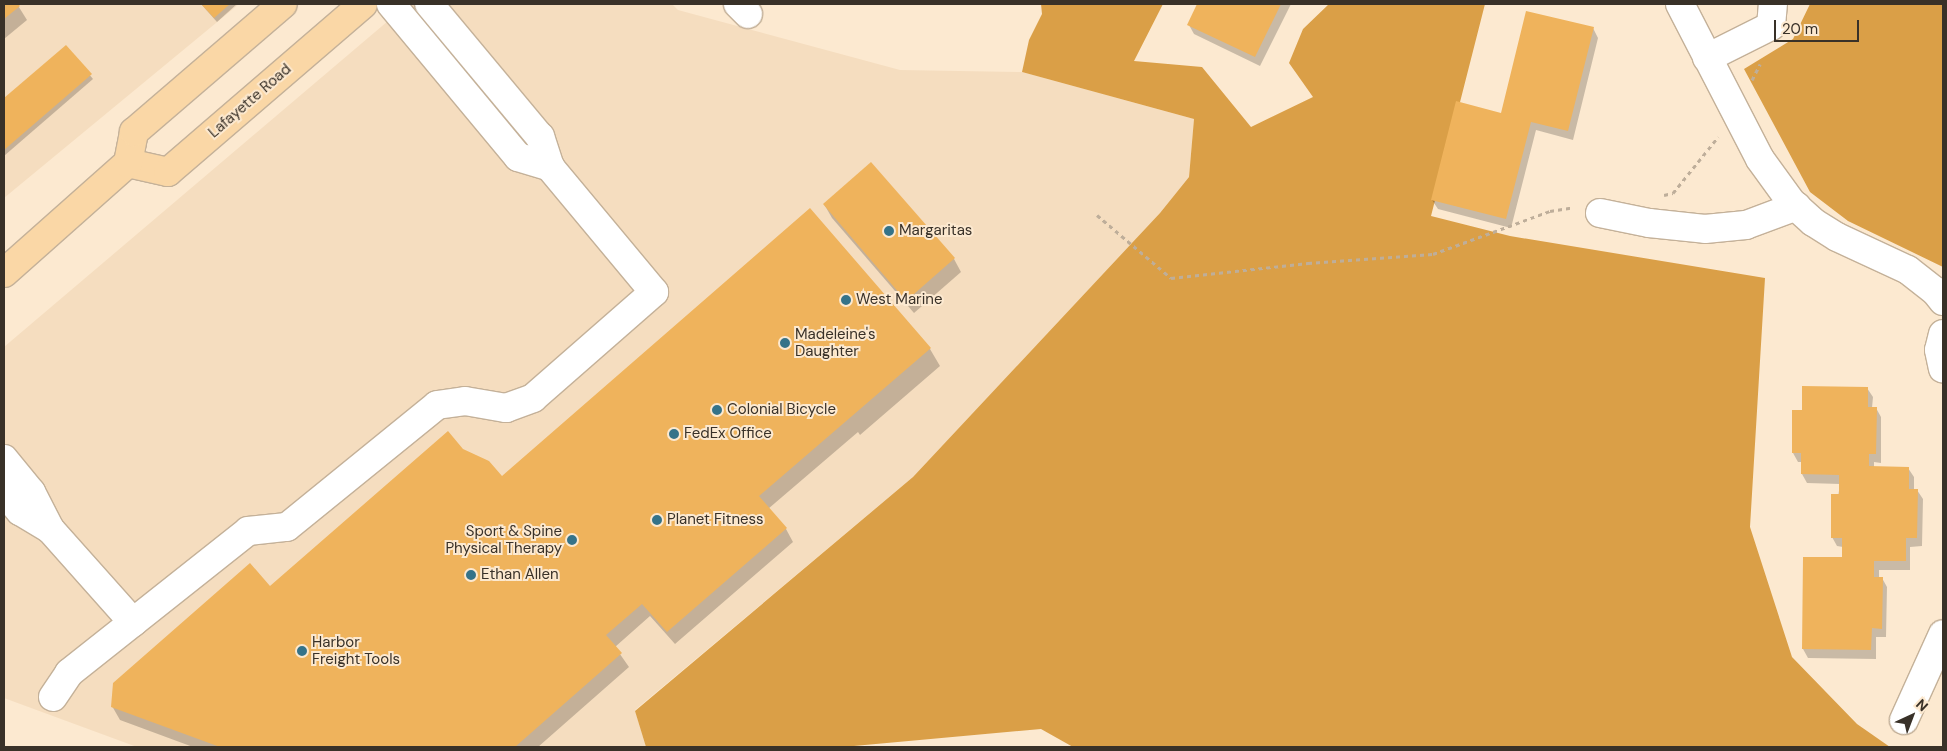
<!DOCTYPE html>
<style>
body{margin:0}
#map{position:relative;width:1947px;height:751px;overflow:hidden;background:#fce9d0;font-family:"DM Sans",sans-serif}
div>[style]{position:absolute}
.built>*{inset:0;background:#f5ddbf}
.forest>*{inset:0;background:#da9f47}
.shadow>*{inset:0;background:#0003}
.building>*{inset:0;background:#efb35c}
.path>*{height:3px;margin-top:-1.5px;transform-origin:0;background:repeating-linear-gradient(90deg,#beae9a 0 4px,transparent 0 8px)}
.roads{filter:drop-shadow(1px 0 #c4b199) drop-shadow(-1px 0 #c4b199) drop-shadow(0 1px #c4b199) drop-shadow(0 -1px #c4b199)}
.minor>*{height:28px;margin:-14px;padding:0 14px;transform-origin:14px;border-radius:14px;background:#fff}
.major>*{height:28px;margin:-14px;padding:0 14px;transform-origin:14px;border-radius:14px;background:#fad7a6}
.dots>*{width:14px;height:14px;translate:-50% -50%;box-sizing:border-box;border:2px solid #fce9d0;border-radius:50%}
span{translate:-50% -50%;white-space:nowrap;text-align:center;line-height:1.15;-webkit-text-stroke:4px #fce9d0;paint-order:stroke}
.street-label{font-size:15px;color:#393128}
.poi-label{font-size:15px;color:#393128}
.left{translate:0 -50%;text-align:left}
.right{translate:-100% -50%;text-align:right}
.frame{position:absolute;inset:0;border:5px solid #393128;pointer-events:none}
.north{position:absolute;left:1887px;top:691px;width:50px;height:50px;-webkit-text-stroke:4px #fce9d0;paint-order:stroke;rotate:43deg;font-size:14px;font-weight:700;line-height:20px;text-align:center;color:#393128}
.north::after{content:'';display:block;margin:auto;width:18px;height:22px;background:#393128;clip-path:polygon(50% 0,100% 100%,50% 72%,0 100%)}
.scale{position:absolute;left:1774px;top:20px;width:85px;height:22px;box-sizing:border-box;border:2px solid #393128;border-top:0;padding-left:6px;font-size:15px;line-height:18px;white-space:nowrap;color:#393128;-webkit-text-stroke:4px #fce9d0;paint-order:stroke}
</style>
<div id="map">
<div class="built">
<i style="clip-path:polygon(4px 4px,239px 4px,4px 198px)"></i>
<i style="clip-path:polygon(408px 4px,672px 4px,678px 10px,900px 70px,1022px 72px,1194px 119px,1189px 177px,1160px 213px,913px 477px,635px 710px,646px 747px,137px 747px,4px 698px,4px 347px)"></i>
</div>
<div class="forest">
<i style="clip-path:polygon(1041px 4px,1163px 4px,1134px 61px,1202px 67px,1251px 127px,1313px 97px,1289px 63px,1303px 29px,1329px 4px,1485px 4px,1431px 216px,1510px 236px,1765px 278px,1750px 527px,1792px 657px,1857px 724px,1890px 747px,1073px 747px,1041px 729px,843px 747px,646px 747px,635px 711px,913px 477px,1160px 213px,1189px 177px,1194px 119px,1022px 72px,1029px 40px,1042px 14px)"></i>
<i style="clip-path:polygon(1810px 4px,1943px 4px,1943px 267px,1848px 221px,1810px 192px,1744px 69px,1793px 39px)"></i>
</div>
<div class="shadow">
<i style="clip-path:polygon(4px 4px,17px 4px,27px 20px,4px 39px)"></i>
<i style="clip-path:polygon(201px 4px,237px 4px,217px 22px)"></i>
<i style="clip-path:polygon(1199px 4px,1291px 4px,1260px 66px,1194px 34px,1189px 25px)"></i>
<i style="clip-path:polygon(1593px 28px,1598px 38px,1573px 140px,1536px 130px,1511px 228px,1438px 209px,1432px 200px)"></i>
<i style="clip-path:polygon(66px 46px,93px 79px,4px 156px,4px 100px)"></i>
<i style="clip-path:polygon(824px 204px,954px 259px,961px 272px,914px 313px,832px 218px)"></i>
<i style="clip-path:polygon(810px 210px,930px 349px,940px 366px,860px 435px,858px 432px,768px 509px,786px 529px,793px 542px,675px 644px,650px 616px,615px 647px,629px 667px,538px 747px,193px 747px,120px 720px,112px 706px,270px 588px,463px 450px,502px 477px)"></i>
<i style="clip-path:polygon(1867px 388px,1873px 397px,1872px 408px,1876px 408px,1881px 417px,1881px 463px,1874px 462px,1874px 468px,1908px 468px,1914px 477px,1914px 490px,1917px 490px,1923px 499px,1922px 546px,1910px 547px,1910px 570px,1879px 570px,1879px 578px,1882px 578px,1887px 587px,1886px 637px,1876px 637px,1876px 659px,1808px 658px,1803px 649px,1843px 558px,1843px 547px,1837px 546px,1832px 537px,1840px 484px,1807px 483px,1802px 474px,1802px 462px,1798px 462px,1793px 453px,1803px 411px)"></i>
</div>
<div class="building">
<i style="clip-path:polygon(4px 4px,18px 4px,20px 6px,4px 19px)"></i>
<i style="clip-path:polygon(201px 4px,230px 4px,214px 18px)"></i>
<i style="clip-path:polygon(1197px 4px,1281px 4px,1255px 57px,1187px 25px)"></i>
<i style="clip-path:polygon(1526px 11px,1594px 27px,1568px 131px,1531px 122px,1506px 219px,1431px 200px,1456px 101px,1501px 113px)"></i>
<i style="clip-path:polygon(66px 45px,92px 74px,4px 150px,4px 98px)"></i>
<i style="clip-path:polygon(871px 162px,955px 258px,906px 301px,823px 204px)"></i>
<i style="clip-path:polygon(810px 208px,931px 348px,759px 496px,787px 528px,667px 632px,642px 604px,606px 635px,622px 653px,515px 747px,220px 747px,111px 707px,113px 683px,250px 563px,270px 586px,448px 431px,463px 449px,489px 461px,502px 476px)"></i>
<i style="clip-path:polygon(1802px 386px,1868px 387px,1868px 407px,1877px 407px,1876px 454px,1869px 454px,1869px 466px,1909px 467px,1909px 489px,1918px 489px,1917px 538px,1906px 538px,1906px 561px,1874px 561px,1874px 577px,1883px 577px,1882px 629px,1872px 628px,1871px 650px,1802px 649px,1803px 557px,1842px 557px,1842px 538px,1831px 538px,1831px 494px,1839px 494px,1839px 475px,1801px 474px,1801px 453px,1792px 453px,1792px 410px,1802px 410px)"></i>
</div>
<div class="path">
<i style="left:1752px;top:80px;width:18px;rotate:-63deg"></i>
<i style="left:1664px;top:195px;width:9px;rotate:-13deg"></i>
<i style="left:1673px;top:193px;width:72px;rotate:-51.2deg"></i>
<i style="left:1097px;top:215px;width:97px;rotate:40.4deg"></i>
<i style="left:1171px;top:278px;width:138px;rotate:-6.2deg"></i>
<i style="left:1308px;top:263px;width:125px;rotate:-4.1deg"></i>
<i style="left:1433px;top:254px;width:125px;rotate:-20.2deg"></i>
<i style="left:1550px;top:211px;width:24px;rotate:-9deg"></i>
</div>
<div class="roads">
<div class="minor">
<i style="left:391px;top:4px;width:199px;rotate:50.3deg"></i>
<i style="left:518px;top:157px;width:34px;rotate:17deg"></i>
<i style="left:738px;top:4px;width:14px;rotate:45deg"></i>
<i style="left:1680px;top:4px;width:174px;rotate:62.7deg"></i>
<i style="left:1760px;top:159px;width:54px;rotate:54deg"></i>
<i style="left:1792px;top:203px;width:28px;rotate:42deg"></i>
<i style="left:1813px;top:222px;width:28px;rotate:32deg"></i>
<i style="left:1837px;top:237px;width:78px;rotate:24.9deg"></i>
<i style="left:1908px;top:270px;width:34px;rotate:38deg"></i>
<i style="left:1935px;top:291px;width:13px;rotate:51deg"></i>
<i style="left:1707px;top:58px;width:72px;rotate:-26.6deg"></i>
<i style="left:1771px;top:26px;width:22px;rotate:-85deg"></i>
<i style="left:1600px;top:213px;width:50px;rotate:11.5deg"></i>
<i style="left:1649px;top:223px;width:56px;rotate:6.1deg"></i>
<i style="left:1705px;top:229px;width:41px;rotate:-5.6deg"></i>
<i style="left:1746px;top:225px;width:54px;rotate:-20.4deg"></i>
<i style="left:1943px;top:334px;width:16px;rotate:104deg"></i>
<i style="left:1939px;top:350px;width:19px;rotate:78deg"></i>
<i style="left:4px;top:459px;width:43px;rotate:50.7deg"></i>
<i style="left:31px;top:492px;width:42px;rotate:62.8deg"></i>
<i style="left:4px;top:492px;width:25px;rotate:50deg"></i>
<i style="left:20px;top:511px;width:35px;rotate:31deg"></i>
<i style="left:50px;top:529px;width:125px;rotate:48.3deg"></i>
<i style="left:53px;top:697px;width:29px;rotate:-56deg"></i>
<i style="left:69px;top:673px;width:228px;rotate:-38.4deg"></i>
<i style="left:248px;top:531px;width:39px;rotate:-6deg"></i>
<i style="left:287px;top:527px;width:193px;rotate:-39.1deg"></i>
<i style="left:437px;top:405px;width:28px;rotate:-8deg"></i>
<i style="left:465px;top:401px;width:42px;rotate:9.7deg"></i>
<i style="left:506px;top:408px;width:29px;rotate:-20deg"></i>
<i style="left:533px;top:398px;width:161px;rotate:-41.2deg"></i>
<i style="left:654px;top:292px;width:163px;rotate:-129.8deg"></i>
<i style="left:550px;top:167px;width:32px;rotate:-108deg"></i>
<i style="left:540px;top:137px;width:173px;rotate:-129.8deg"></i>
<i style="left:1904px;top:720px;width:94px;rotate:-65.6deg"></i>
</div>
<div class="major">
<i style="left:128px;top:163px;width:41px;rotate:12.7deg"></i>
<i style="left:168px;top:172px;width:257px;rotate:-40.7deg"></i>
<i style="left:4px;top:273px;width:166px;rotate:-41.6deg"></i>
<i style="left:128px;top:163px;width:32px;rotate:-79deg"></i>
<i style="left:134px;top:132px;width:196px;rotate:-40.7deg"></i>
</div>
</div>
<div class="dots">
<i style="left:889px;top:231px;background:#357389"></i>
<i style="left:846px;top:300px;background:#357389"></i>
<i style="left:785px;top:343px;background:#357389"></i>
<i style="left:717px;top:410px;background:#357389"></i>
<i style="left:674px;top:434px;background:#357389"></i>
<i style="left:657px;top:520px;background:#357389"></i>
<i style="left:572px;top:540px;background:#357389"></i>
<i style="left:471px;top:575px;background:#357389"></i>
<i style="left:302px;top:651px;background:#357389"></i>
</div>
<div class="street-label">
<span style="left:250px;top:101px;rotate:-41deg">Lafayette Road</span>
</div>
<div class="poi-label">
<span class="left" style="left:899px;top:231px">Margaritas</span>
<span class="left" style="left:856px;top:300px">West Marine</span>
<span class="left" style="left:795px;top:343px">Madeleine's<br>Daughter</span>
<span class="left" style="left:727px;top:410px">Colonial Bicycle</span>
<span class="left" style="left:684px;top:434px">FedEx Office</span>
<span class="left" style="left:667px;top:520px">Planet Fitness</span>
<span class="right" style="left:562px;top:540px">Sport &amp; Spine<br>Physical Therapy</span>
<span class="left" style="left:481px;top:575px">Ethan Allen</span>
<span class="left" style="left:312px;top:651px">Harbor<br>Freight Tools</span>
</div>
<div class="frame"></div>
<div class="north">N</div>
<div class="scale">20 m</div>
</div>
